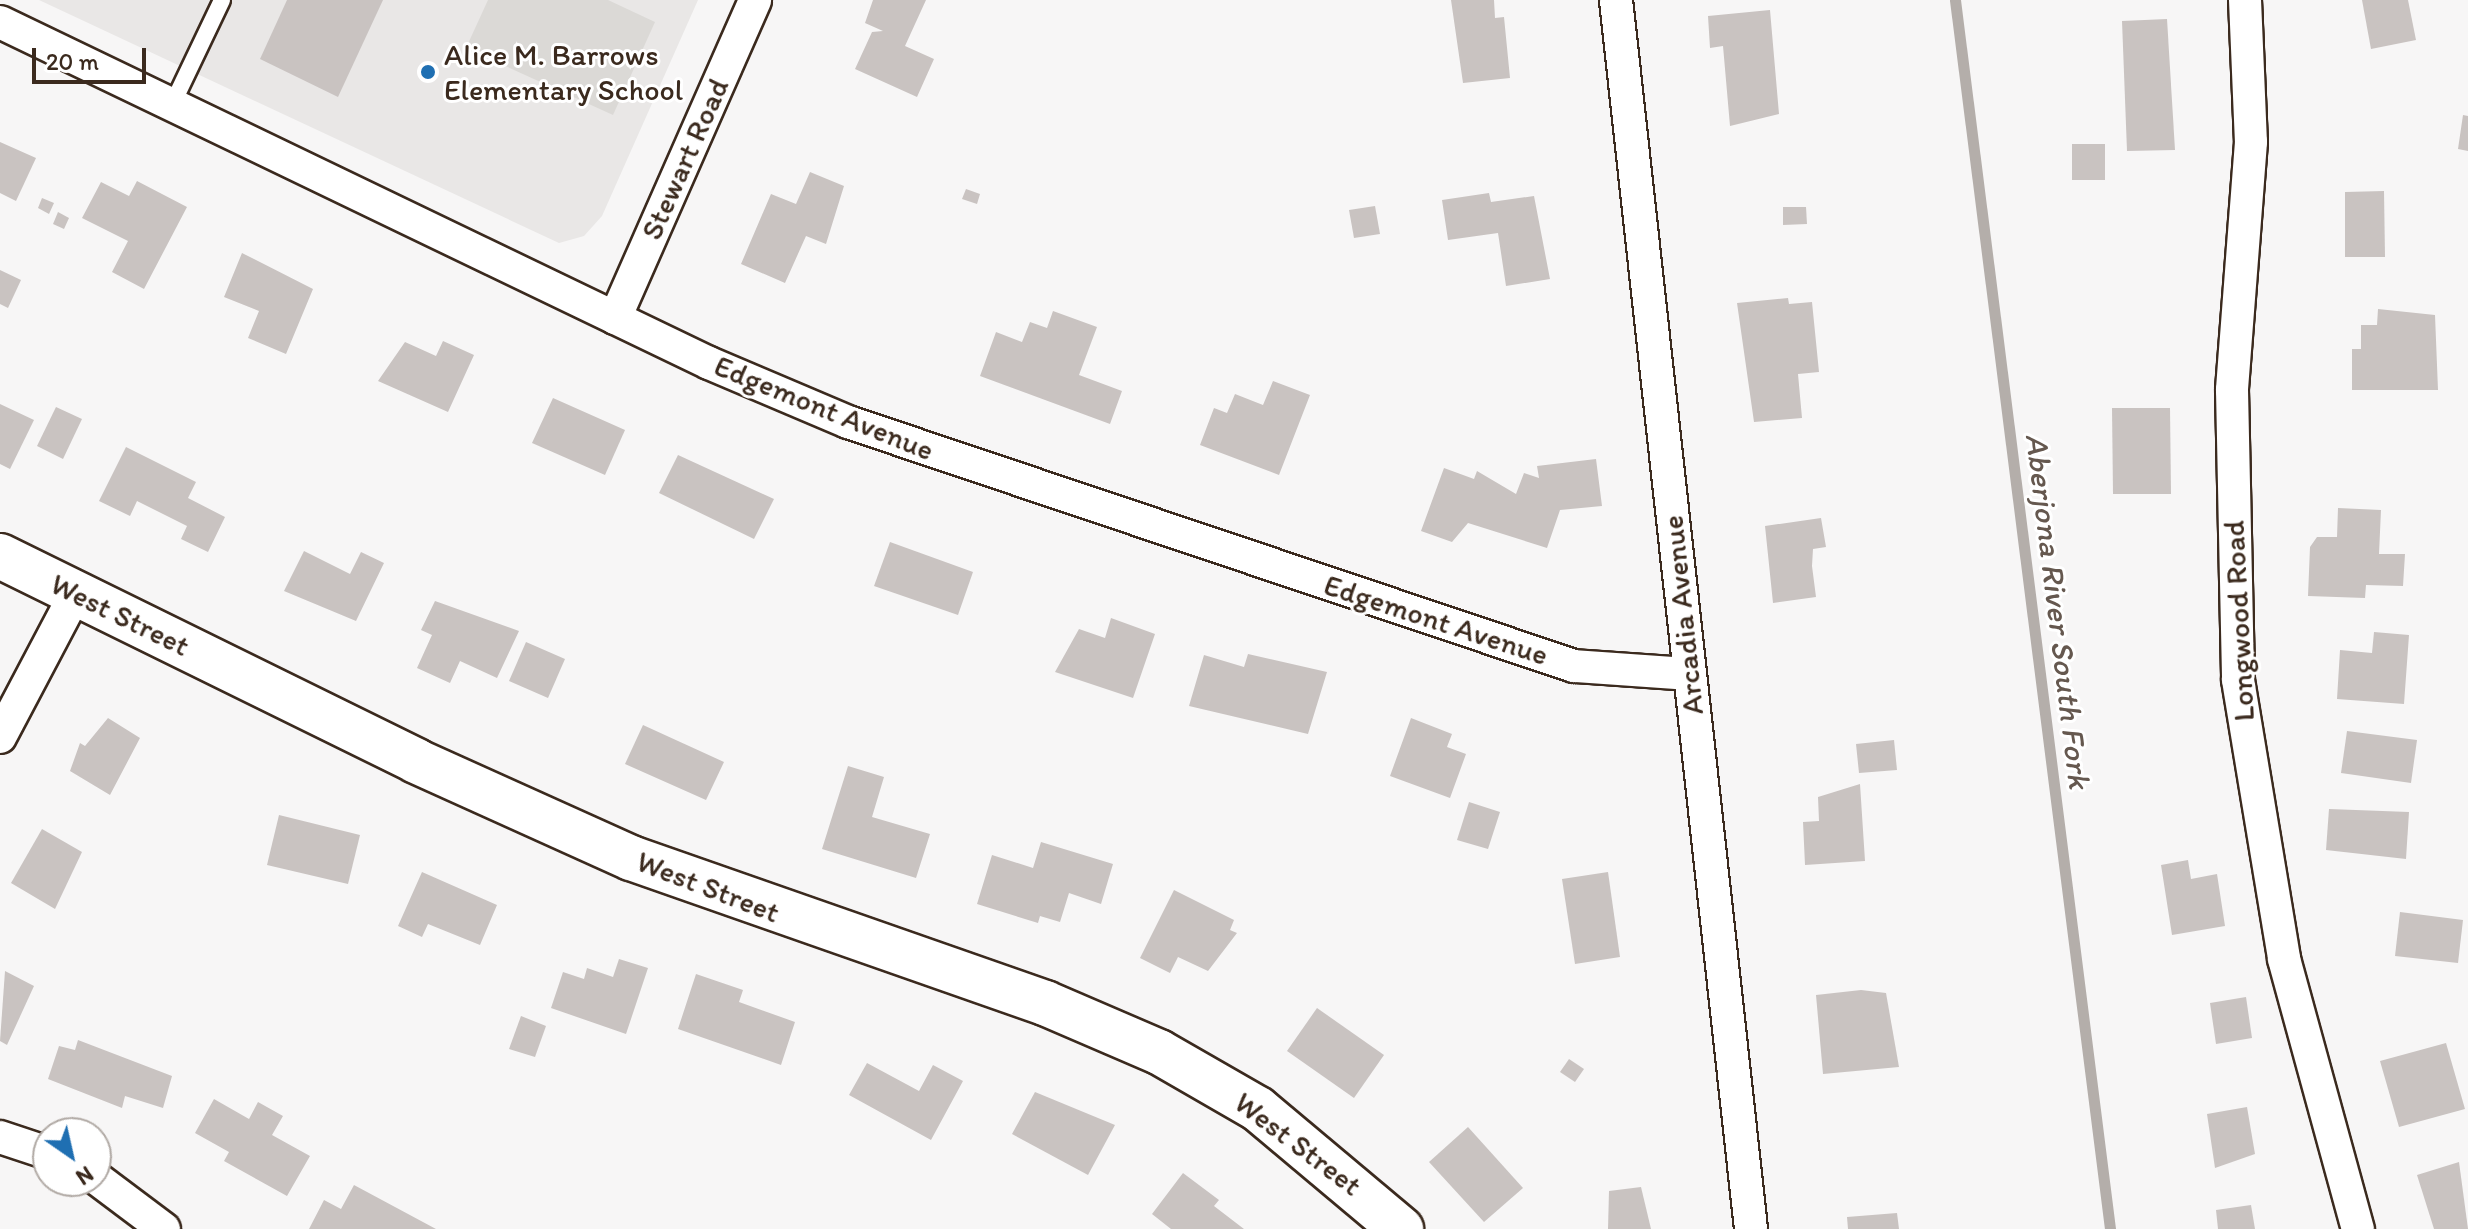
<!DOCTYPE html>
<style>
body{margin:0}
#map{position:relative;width:2468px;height:1229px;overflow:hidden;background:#f7f6f6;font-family:Itim,sans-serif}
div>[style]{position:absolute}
.built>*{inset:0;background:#e9e7e6}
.green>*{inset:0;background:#dbd9d6}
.stream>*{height:11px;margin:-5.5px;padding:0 5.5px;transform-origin:5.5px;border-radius:5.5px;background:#b4aeaa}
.building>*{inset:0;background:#c9c3c1}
.roads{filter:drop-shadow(2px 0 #3b2a1e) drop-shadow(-2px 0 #3b2a1e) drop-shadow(0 2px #3b2a1e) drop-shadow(0 -2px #3b2a1e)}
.service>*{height:16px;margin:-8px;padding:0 8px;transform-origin:8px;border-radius:8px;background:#fff}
.minor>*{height:32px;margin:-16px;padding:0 16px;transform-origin:16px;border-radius:16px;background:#fff}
.secondary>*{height:44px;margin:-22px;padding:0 22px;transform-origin:22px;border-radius:22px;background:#fff}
.dots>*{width:22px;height:22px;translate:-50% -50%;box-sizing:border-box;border:4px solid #fff;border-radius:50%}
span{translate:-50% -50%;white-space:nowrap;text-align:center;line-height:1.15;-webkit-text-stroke:6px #fff;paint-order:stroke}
.poi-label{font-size:30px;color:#3b2a1e}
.left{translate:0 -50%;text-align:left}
.street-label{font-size:30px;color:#3b2a1e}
.water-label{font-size:32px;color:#65584f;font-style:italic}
.north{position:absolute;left:32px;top:1117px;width:80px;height:80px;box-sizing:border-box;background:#fff;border:2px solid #b1aaa5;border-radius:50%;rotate:146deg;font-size:22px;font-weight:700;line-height:32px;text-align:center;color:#3b2a1e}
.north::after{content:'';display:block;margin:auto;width:28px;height:36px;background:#1f6fb2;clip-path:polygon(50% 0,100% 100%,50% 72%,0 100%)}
.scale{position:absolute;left:32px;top:48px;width:114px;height:36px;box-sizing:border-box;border:4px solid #3b2a1e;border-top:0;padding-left:10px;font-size:24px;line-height:28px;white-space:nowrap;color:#3b2a1e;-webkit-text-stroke:6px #fff;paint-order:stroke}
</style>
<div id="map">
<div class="built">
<i style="clip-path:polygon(39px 0,698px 0,602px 216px,584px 236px,559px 243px)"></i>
</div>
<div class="green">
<i style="clip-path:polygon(488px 0,608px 0,655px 22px,613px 115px,466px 48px)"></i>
</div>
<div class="stream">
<i style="left:1955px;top:0;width:1239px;rotate:82.81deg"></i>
</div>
<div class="building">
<i style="clip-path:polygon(287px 0,383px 0,338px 97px,260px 59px)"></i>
<i style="clip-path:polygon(873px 0,926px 0,905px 46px,934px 59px,917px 97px,855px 69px,872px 32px,883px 31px,865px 23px)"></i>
<i style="clip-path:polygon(1451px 0,1494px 0,1495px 18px,1504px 17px,1510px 78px,1463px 83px)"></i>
<i style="clip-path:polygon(2362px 0,2408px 0,2416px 40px,2371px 49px)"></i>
<i style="clip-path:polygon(1770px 10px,1779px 114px,1730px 126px,1723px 46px,1710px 48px,1708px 16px)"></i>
<i style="clip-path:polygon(2167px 19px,2175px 150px,2127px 151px,2122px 21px)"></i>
<i style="clip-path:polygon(2463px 115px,2468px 116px,2468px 151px,2458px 149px)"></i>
<i style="clip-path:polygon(0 142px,36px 158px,16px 201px,0 193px)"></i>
<i style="clip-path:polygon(2072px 144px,2105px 144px,2105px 180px,2072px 180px)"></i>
<i style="clip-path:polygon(810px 172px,844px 186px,826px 244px,806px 236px,785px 283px,741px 264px,771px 194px,796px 204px)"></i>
<i style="clip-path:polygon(137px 181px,187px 207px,144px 289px,112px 272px,128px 241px,82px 218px,101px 182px,129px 196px)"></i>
<i style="clip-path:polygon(966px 189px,980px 194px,977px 204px,962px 199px)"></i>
<i style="clip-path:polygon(2384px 191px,2385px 257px,2345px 257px,2345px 192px)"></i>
<i style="clip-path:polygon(1489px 193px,1491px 202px,1534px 196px,1550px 279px,1506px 286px,1498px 233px,1448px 240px,1442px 200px)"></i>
<i style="clip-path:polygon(42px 198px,54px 203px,49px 214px,38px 208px)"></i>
<i style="clip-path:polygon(1375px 206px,1380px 234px,1354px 238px,1349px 210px)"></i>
<i style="clip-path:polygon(1783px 207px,1806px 207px,1807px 224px,1783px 225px)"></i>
<i style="clip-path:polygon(58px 212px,69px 218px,64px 229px,53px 224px)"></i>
<i style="clip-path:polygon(242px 253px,313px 289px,286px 354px,248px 338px,259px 311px,224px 297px)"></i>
<i style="clip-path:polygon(0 270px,21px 280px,8px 308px,0 304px)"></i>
<i style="clip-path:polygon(1788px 298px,1789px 304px,1812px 302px,1819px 372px,1798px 374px,1802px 418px,1754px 422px,1737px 303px)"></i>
<i style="clip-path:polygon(2378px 309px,2435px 315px,2438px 390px,2352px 390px,2352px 349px,2361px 349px,2361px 325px,2377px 325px)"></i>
<i style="clip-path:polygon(1053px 311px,1097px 327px,1079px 375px,1122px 391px,1110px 424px,980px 376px,996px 332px,1022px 342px,1030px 322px,1047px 328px)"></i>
<i style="clip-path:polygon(443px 341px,474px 355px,448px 412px,378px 381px,405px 342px,436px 356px)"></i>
<i style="clip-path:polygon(1273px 381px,1310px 395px,1279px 475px,1200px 445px,1214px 408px,1227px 413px,1235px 394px,1263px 405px)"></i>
<i style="clip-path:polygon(553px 398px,625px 430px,605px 475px,532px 443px)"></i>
<i style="clip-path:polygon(0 404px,34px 420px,10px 469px,0 464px)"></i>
<i style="clip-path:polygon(56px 407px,82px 419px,63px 459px,37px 446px)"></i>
<i style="clip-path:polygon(2112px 408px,2170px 408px,2171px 494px,2113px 494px)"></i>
<i style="clip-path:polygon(126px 447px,196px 482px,188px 498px,225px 517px,208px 552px,181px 539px,187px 526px,137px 501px,130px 516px,99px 501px)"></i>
<i style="clip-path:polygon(678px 455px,774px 499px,754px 539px,659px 493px)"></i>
<i style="clip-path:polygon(1596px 459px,1602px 506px,1560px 510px,1547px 548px,1468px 523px,1452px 542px,1421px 531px,1444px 468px,1474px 479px,1477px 471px,1516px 494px,1524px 473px,1539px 478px,1537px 466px)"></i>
<i style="clip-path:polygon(2338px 508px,2381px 510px,2379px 554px,2405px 554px,2403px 586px,2366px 585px,2365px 598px,2308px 596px,2310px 547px,2317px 537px,2337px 537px)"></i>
<i style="clip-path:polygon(1821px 518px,1826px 547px,1813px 549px,1812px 566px,1816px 597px,1773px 603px,1765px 526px)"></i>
<i style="clip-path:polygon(890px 542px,973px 572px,958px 615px,874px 586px)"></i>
<i style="clip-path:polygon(304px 551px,350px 574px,361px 552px,384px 563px,356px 621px,284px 591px)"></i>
<i style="clip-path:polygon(435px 601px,519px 631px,497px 678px,460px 661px,450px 683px,417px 668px,432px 635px,421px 630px)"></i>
<i style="clip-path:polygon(1111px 618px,1155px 634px,1133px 698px,1055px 672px,1079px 629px,1105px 638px)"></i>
<i style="clip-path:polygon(2374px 632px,2409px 635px,2404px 704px,2337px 699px,2340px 650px,2372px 653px)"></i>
<i style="clip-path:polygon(526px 642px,565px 659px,548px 698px,509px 681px)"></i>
<i style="clip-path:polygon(1248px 654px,1327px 672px,1308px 734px,1189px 706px,1204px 655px,1244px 667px)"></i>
<i style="clip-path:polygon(108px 718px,140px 738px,110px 795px,70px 771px,80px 743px,85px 746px)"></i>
<i style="clip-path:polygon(1411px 718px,1452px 734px,1447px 747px,1466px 754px,1450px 798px,1390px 776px)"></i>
<i style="clip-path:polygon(643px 725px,724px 762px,706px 800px,625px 764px)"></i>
<i style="clip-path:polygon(2347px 731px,2417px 740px,2411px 783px,2341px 773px)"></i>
<i style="clip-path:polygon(1894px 740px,1897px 770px,1859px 773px,1856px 744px)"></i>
<i style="clip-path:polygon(848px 766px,884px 777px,872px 817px,930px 834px,916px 878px,822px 849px)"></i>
<i style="clip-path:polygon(1860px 784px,1865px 861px,1805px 865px,1803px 822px,1819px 821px,1818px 797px)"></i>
<i style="clip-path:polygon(1469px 802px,1500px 812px,1488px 849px,1457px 840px)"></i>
<i style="clip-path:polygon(2329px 809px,2409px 812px,2406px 859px,2326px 850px)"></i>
<i style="clip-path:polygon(279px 815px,360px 835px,348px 884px,267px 865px)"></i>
<i style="clip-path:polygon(42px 829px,82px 852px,55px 909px,11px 883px)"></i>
<i style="clip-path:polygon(1041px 842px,1113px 864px,1101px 904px,1069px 893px,1060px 922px,1040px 916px,1038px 923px,977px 904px,992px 855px,1033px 868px)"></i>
<i style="clip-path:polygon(2188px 860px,2191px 879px,2217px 874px,2225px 926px,2172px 935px,2161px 865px)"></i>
<i style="clip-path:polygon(422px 872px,497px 905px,480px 945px,428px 924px,422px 937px,398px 926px)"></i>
<i style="clip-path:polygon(1608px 872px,1620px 957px,1575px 964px,1562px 879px)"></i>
<i style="clip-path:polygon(1174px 890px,1234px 920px,1230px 930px,1237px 933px,1208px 971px,1178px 957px,1170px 973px,1140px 958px)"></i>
<i style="clip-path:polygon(2400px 912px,2463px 920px,2458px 963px,2395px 956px)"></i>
<i style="clip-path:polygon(619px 959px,648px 968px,626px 1034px,551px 1008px,563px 972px,584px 979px,587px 968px,613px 977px)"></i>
<i style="clip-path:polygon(5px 971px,34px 986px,7px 1045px,0 1041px)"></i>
<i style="clip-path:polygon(696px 974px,743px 990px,739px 1002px,795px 1022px,781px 1065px,678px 1029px)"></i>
<i style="clip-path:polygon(1861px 990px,1886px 993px,1899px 1067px,1823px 1074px,1816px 995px)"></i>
<i style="clip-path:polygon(2246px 997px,2252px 1038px,2216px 1044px,2210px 1003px)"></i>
<i style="clip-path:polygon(1317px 1008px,1384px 1055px,1354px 1098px,1287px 1051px)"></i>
<i style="clip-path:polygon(521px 1016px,546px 1026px,535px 1057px,509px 1049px)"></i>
<i style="clip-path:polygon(78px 1040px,172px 1076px,163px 1108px,125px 1096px,122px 1108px,48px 1079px,59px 1046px,75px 1050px)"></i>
<i style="clip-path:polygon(2446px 1043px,2465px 1109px,2399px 1127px,2380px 1061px)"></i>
<i style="clip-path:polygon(1569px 1059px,1584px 1069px,1575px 1082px,1560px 1072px)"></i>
<i style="clip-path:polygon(867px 1063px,919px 1091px,933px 1065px,963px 1081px,931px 1140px,849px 1095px)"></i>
<i style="clip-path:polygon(1035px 1092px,1115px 1125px,1088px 1175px,1012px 1134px)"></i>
<i style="clip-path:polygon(214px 1099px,249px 1119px,258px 1102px,283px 1116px,272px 1135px,310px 1156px,287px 1196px,224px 1161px,229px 1152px,195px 1133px)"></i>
<i style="clip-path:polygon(2247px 1107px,2255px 1154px,2215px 1168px,2207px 1114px)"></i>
<i style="clip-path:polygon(1468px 1127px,1523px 1188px,1484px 1222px,1429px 1162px)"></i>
<i style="clip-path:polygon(2459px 1162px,2468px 1229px,2434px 1229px,2417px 1175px)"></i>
<i style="clip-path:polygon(1183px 1173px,1219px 1200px,1214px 1206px,1244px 1229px,1171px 1229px,1152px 1214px)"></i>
<i style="clip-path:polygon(354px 1185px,436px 1229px,309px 1229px,324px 1200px,341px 1209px)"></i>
<i style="clip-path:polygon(1641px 1187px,1651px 1229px,1608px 1229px,1609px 1191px)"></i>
<i style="clip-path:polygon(2251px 1205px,2255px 1229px,2218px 1229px,2216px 1210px)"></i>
<i style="clip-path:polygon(1897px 1213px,1899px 1229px,1848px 1229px,1847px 1217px)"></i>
</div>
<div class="roads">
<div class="service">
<i style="left:172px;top:105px;width:116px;rotate:-64.5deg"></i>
</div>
<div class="minor">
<i style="left:1616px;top:0;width:1236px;rotate:83.73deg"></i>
<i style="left:2245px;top:0;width:142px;rotate:87.6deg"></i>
<i style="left:2251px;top:142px;width:249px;rotate:94.4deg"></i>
<i style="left:2232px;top:390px;width:290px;rotate:88.8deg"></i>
<i style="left:2238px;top:680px;width:283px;rotate:80.6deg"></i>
<i style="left:2284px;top:959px;width:280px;rotate:74.7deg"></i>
<i style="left:0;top:22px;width:787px;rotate:25.69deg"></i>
<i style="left:709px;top:363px;width:151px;rotate:23deg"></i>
<i style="left:848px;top:422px;width:766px;rotate:18.58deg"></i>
<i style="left:1574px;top:666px;width:115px;rotate:4deg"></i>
<i style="left:615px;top:318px;width:347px;rotate:-66.2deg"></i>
<i style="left:0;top:737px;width:163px;rotate:-62.2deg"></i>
<i style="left:0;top:1137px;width:51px;rotate:18.4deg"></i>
<i style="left:96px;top:1178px;width:85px;rotate:36.9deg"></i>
</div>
<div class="secondary">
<i style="left:0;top:556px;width:464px;rotate:26.2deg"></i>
<i style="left:416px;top:761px;width:236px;rotate:24.3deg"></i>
<i style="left:631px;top:858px;width:439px;rotate:19.3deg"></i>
<i style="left:1045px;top:1003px;width:124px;rotate:23.3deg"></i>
<i style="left:1159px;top:1052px;width:114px;rotate:29.9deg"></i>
<i style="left:1258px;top:1109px;width:187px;rotate:40deg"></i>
</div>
</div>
<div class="dots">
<i style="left:428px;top:72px;background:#1f6fb2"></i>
</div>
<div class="poi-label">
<span class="left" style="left:444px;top:72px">Alice M. Barrows<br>Elementary School</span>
</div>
<div class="street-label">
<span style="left:685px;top:159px;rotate:-66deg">Stewart Road</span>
<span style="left:824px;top:408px;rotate:22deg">Edgemont Avenue</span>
<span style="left:120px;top:615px;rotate:26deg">West Street</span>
<span style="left:1683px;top:615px;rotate:-96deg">Arcadia Avenue</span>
<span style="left:1436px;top:620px;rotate:18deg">Edgemont Avenue</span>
<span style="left:2239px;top:621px;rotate:-93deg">Longwood Road</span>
<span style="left:708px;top:887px;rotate:21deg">West Street</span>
<span style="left:1298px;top:1144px;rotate:37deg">West Street</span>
</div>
<div class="water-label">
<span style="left:2058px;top:611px;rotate:83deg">Aberjona River South Fork</span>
</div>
<div class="north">N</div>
<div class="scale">20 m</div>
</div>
